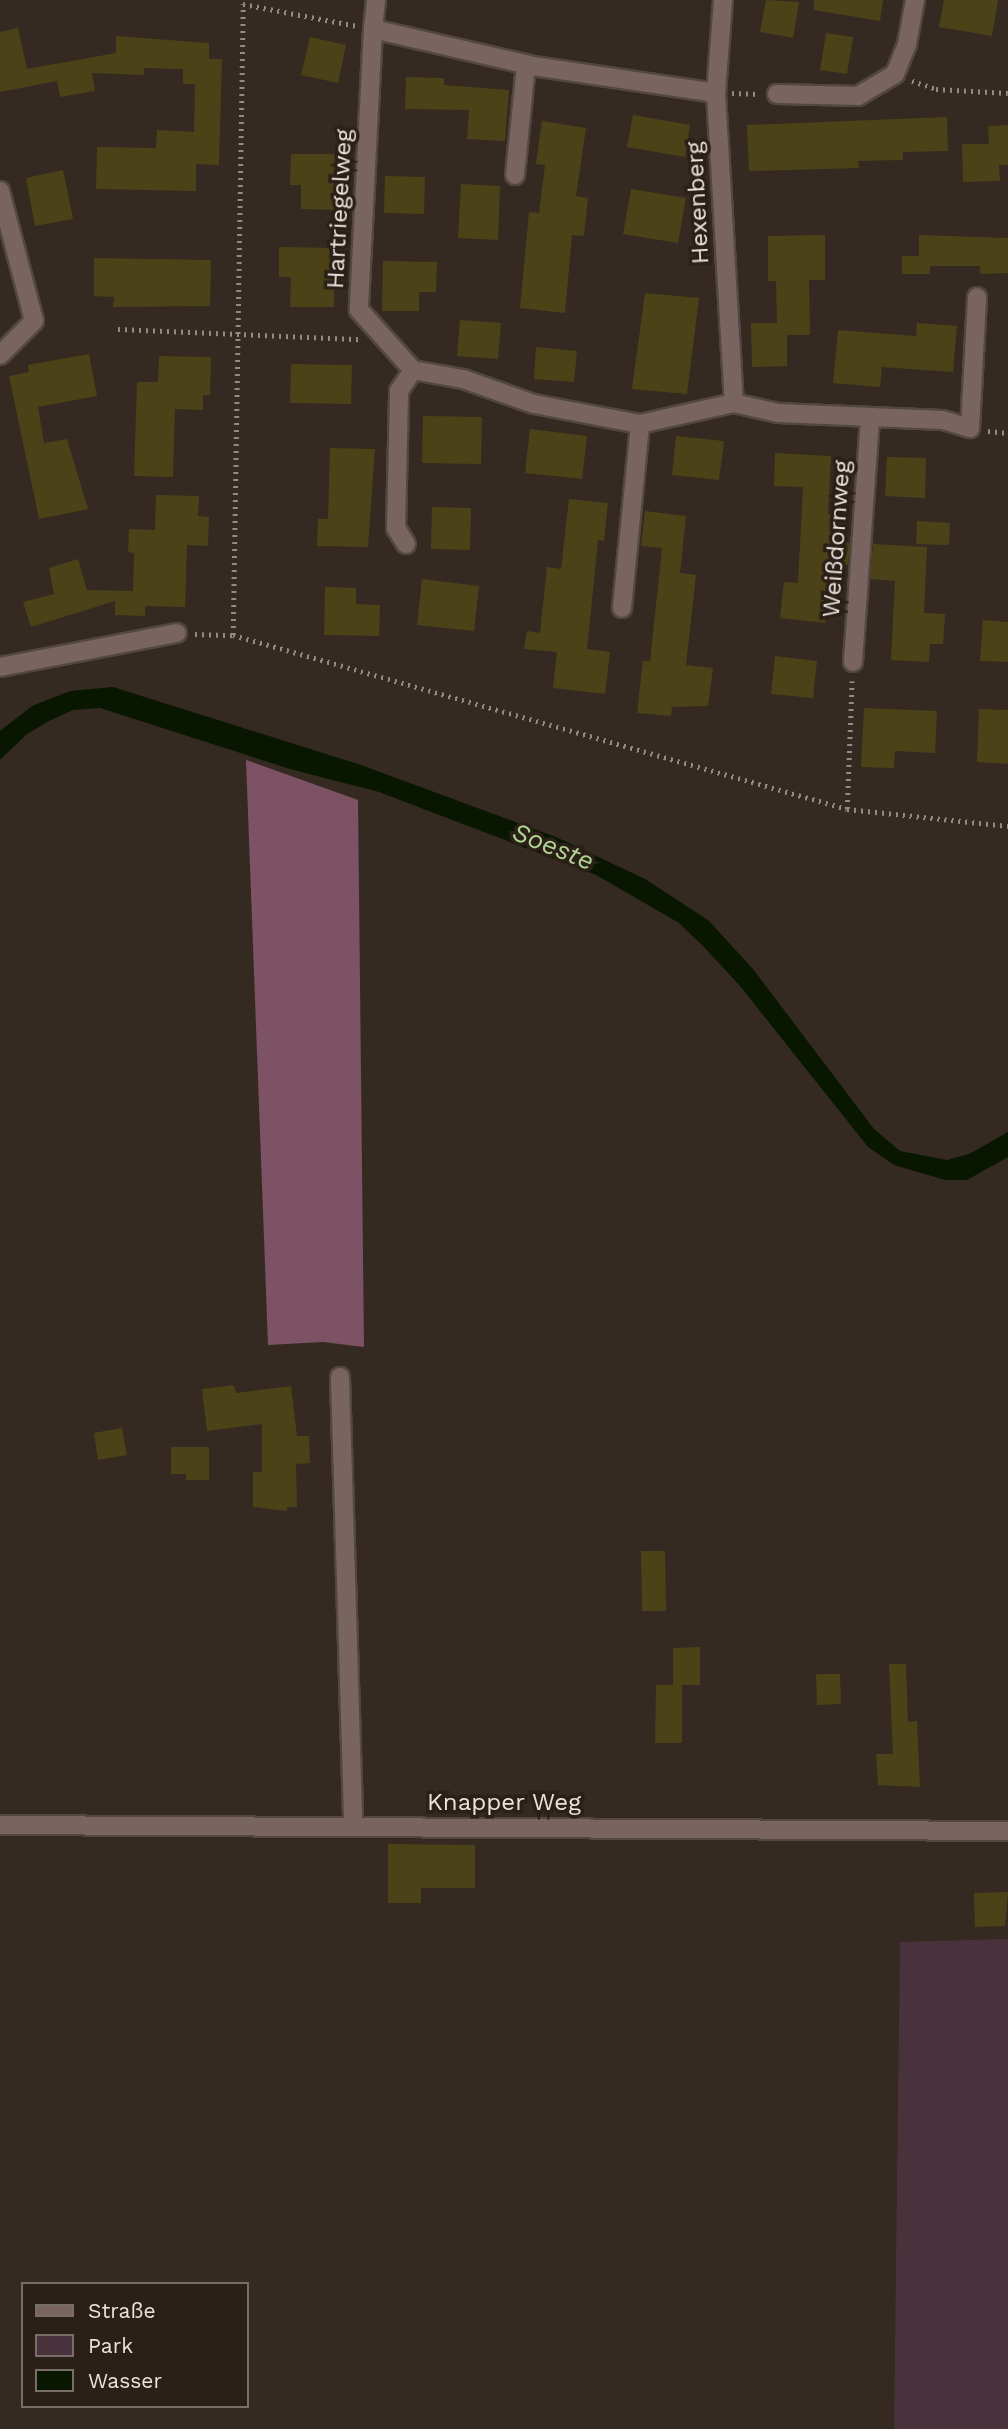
<!DOCTYPE html>
<meta charset="utf-8">
<style>
body{margin:0}
#map{position:relative;width:1008px;height:2429px;overflow:hidden;background:#352a21;font-family:"Work Sans",sans-serif}
div>[style]{position:absolute}
.green>*{inset:0;background:#4a323c}
.forest>*{inset:0;background:#7d5264}
.water>*{inset:0;background:#0a1700}
.building>*{inset:0;background:#4c4217}
.path>*{height:4.5px;margin-top:-2.25px;transform-origin:0;background:repeating-linear-gradient(90deg,#938b83 0 2px,transparent 0 7px)}
.roads{filter:drop-shadow(2px 0 #52483f) drop-shadow(-2px 0 #52483f) drop-shadow(0 2px #52483f) drop-shadow(0 -2px #52483f)}
.minor>*{height:18px;margin:-9px;padding:0 9px;transform-origin:9px;border-radius:9px;background:#796461}
span{translate:-50% -50%;white-space:nowrap;text-align:center;line-height:1.15;-webkit-text-stroke:7px #2b2018;paint-order:stroke}
.street-label{font-size:24px;color:#eae3dd}
.water-label{font-size:26px;color:#b1d394;font-style:italic}
.legend{position:absolute;left:21px;top:2282px;width:228px;height:126px;box-sizing:border-box;background:#2b2018;border:2px solid #776e67;margin:0;padding:9px 12px;list-style:none;font-size:21px;color:#eae3dd}
.legend li{display:flex;align-items:center;gap:14px;height:35px}
.legend b{width:35px;border:2px solid #776e67}
</style>
<div id="map">
<div class="green">
<i style="clip-path:polygon(1008px 1939px,1008px 2429px,894px 2429px,900px 1942px)"></i>
</div>
<div class="forest">
<i style="clip-path:polygon(246px 760px,358px 800px,364px 1347px,323px 1342px,268px 1345px)"></i>
</div>
<div class="water">
<i style="clip-path:polygon(113px 687px,361px 765px,556px 837px,645px 879px,708px 920px,753px 969px,874px 1129px,900px 1151px,947px 1160px,969px 1154px,1008px 1132px,1008px 1157px,967px 1180px,945px 1180px,894px 1165px,868px 1147px,740px 986px,704px 947px,679px 923px,596px 875px,379px 792px,290px 769px,100px 708px,73px 710px,51px 720px,27px 734px,0 760px,0 731px,32px 706px,70px 691px)"></i>
</div>
<div class="building">
<i style="clip-path:polygon(766px 0,799px 2px,793px 38px,760px 32px)"></i>
<i style="clip-path:polygon(814px 0,883px 0,880px 21px,814px 10px)"></i>
<i style="clip-path:polygon(944px 0,998px 0,992px 36px,939px 27px)"></i>
<i style="clip-path:polygon(18px 28px,27px 69px,116px 53px,116px 36px,209px 43px,209px 59px,222px 59px,219px 165px,196px 164px,196px 191px,96px 189px,97px 147px,156px 148px,157px 130px,194px 132px,195px 84px,183px 84px,183px 69px,144px 68px,144px 75px,92px 73px,95px 91px,60px 97px,57px 81px,0 92px,0 32px)"></i>
<i style="clip-path:polygon(826px 33px,853px 37px,847px 74px,820px 70px)"></i>
<i style="clip-path:polygon(310px 37px,346px 45px,338px 83px,301px 75px)"></i>
<i style="clip-path:polygon(406px 77px,444px 78px,444px 85px,509px 90px,505px 141px,467px 139px,469px 110px,405px 109px)"></i>
<i style="clip-path:polygon(633px 115px,690px 125px,685px 157px,627px 147px)"></i>
<i style="clip-path:polygon(947px 117px,948px 151px,903px 152px,903px 160px,858px 161px,859px 168px,749px 171px,747px 125px)"></i>
<i style="clip-path:polygon(542px 121px,586px 128px,576px 196px,588px 198px,584px 236px,572px 235px,565px 313px,520px 308px,529px 212px,539px 213px,545px 165px,536px 164px)"></i>
<i style="clip-path:polygon(1008px 125px,1008px 165px,999px 165px,1000px 181px,963px 182px,962px 144px,989px 144px,988px 126px)"></i>
<i style="clip-path:polygon(291px 154px,340px 154px,339px 210px,301px 209px,301px 185px,290px 185px)"></i>
<i style="clip-path:polygon(63px 170px,73px 219px,35px 226px,26px 178px)"></i>
<i style="clip-path:polygon(385px 176px,425px 177px,424px 214px,384px 213px)"></i>
<i style="clip-path:polygon(461px 184px,500px 186px,498px 240px,458px 238px)"></i>
<i style="clip-path:polygon(631px 189px,686px 198px,678px 243px,623px 234px)"></i>
<i style="clip-path:polygon(825px 235px,825px 280px,809px 280px,810px 335px,787px 335px,787px 366px,752px 367px,751px 323px,777px 323px,776px 281px,768px 281px,768px 236px)"></i>
<i style="clip-path:polygon(919px 235px,1008px 238px,1008px 273px,980px 274px,980px 266px,930px 266px,930px 274px,902px 274px,902px 256px,919px 256px)"></i>
<i style="clip-path:polygon(279px 247px,335px 248px,334px 307px,290px 307px,291px 277px,279px 277px)"></i>
<i style="clip-path:polygon(94px 258px,211px 260px,210px 306px,113px 307px,114px 297px,94px 296px)"></i>
<i style="clip-path:polygon(383px 261px,437px 262px,436px 292px,419px 292px,419px 311px,382px 311px)"></i>
<i style="clip-path:polygon(645px 293px,699px 298px,687px 394px,632px 389px)"></i>
<i style="clip-path:polygon(460px 320px,501px 323px,498px 359px,457px 356px)"></i>
<i style="clip-path:polygon(917px 323px,957px 326px,953px 372px,882px 367px,880px 387px,833px 383px,838px 330px,916px 336px)"></i>
<i style="clip-path:polygon(536px 347px,577px 351px,574px 382px,534px 379px)"></i>
<i style="clip-path:polygon(89px 354px,97px 396px,38px 407px,44px 443px,67px 439px,88px 509px,39px 519px,9px 376px,29px 372px,28px 365px)"></i>
<i style="clip-path:polygon(159px 356px,211px 357px,210px 395px,203px 395px,203px 410px,175px 409px,173px 477px,134px 476px,137px 382px,158px 382px)"></i>
<i style="clip-path:polygon(291px 364px,352px 365px,351px 404px,290px 403px)"></i>
<i style="clip-path:polygon(423px 416px,482px 417px,481px 464px,422px 463px)"></i>
<i style="clip-path:polygon(530px 429px,587px 436px,582px 479px,525px 473px)"></i>
<i style="clip-path:polygon(676px 436px,724px 441px,719px 480px,672px 475px)"></i>
<i style="clip-path:polygon(330px 448px,375px 449px,368px 547px,317px 546px,318px 519px,328px 519px)"></i>
<i style="clip-path:polygon(775px 453px,831px 456px,828px 514px,841px 515px,840px 542px,850px 543px,848px 565px,832px 564px,825px 623px,780px 618px,784px 582px,798px 583px,803px 487px,774px 486px)"></i>
<i style="clip-path:polygon(887px 457px,926px 458px,925px 498px,885px 496px)"></i>
<i style="clip-path:polygon(156px 495px,199px 496px,198px 516px,209px 517px,208px 546px,187px 545px,185px 607px,145px 606px,145px 616px,115px 615px,115px 601px,31px 627px,23px 602px,54px 594px,49px 568px,78px 559px,87px 590px,133px 591px,134px 553px,128px 552px,129px 529px,155px 530px)"></i>
<i style="clip-path:polygon(569px 499px,608px 503px,604px 541px,598px 540px,587px 649px,610px 652px,605px 694px,553px 688px,557px 652px,524px 649px,527px 631px,540px 633px,547px 567px,561px 569px)"></i>
<i style="clip-path:polygon(432px 507px,471px 508px,470px 550px,431px 549px)"></i>
<i style="clip-path:polygon(645px 511px,686px 516px,680px 573px,696px 575px,686px 665px,713px 668px,708px 706px,672px 707px,671px 716px,637px 713px,643px 661px,650px 661px,662px 548px,641px 546px)"></i>
<i style="clip-path:polygon(917px 521px,950px 523px,949px 545px,916px 544px)"></i>
<i style="clip-path:polygon(873px 544px,927px 547px,924px 613px,945px 614px,943px 644px,930px 644px,929px 662px,891px 660px,895px 581px,870px 579px)"></i>
<i style="clip-path:polygon(422px 579px,479px 586px,474px 631px,417px 625px)"></i>
<i style="clip-path:polygon(325px 587px,356px 588px,356px 604px,380px 605px,379px 636px,324px 635px)"></i>
<i style="clip-path:polygon(983px 620px,1008px 622px,1008px 662px,980px 661px)"></i>
<i style="clip-path:polygon(775px 656px,817px 661px,813px 698px,771px 694px)"></i>
<i style="clip-path:polygon(864px 708px,937px 711px,935px 753px,895px 751px,894px 768px,861px 767px)"></i>
<i style="clip-path:polygon(979px 709px,1008px 710px,1008px 764px,977px 762px)"></i>
<i style="clip-path:polygon(234px 1385px,236px 1393px,291px 1386px,297px 1436px,309px 1436px,310px 1463px,296px 1464px,297px 1507px,287px 1507px,287px 1511px,253px 1507px,253px 1472px,262px 1472px,262px 1424px,207px 1431px,202px 1389px)"></i>
<i style="clip-path:polygon(122px 1428px,127px 1455px,98px 1460px,94px 1433px)"></i>
<i style="clip-path:polygon(171px 1447px,209px 1447px,209px 1480px,186px 1480px,186px 1474px,171px 1474px)"></i>
<i style="clip-path:polygon(641px 1551px,665px 1551px,666px 1611px,642px 1611px)"></i>
<i style="clip-path:polygon(700px 1647px,700px 1685px,682px 1685px,682px 1743px,655px 1743px,656px 1685px,673px 1685px,673px 1648px)"></i>
<i style="clip-path:polygon(889px 1664px,906px 1664px,908px 1722px,917px 1721px,920px 1787px,878px 1785px,876px 1754px,893px 1754px)"></i>
<i style="clip-path:polygon(816px 1674px,840px 1674px,841px 1704px,817px 1705px)"></i>
<i style="clip-path:polygon(388px 1844px,475px 1845px,475px 1888px,421px 1888px,421px 1903px,388px 1903px)"></i>
<i style="clip-path:polygon(1008px 1892px,1005px 1926px,975px 1927px,974px 1893px)"></i>
</div>
<div class="path">
<i style="left:912px;top:81px;width:25px;rotate:18deg"></i>
<i style="left:936px;top:89px;width:72px;rotate:3.2deg"></i>
<i style="left:732px;top:93px;width:27px;rotate:2deg"></i>
<i style="left:118px;top:329px;width:243px;rotate:2.4deg"></i>
<i style="left:988px;top:431px;width:20px;rotate:6deg"></i>
<i style="left:195px;top:634px;width:38px;rotate:2deg"></i>
<i style="left:233px;top:635px;width:631px;rotate:-89.09deg"></i>
<i style="left:243px;top:4px;width:116px;rotate:10.9deg"></i>
<i style="left:233px;top:635px;width:638px;rotate:15.82deg"></i>
<i style="left:847px;top:809px;width:162px;rotate:6deg"></i>
<i style="left:847px;top:809px;width:128px;rotate:-87.8deg"></i>
</div>
<div class="roads">
<div class="minor">
<i style="left:376px;top:0;width:29px;rotate:96deg"></i>
<i style="left:373px;top:29px;width:164px;rotate:13deg"></i>
<i style="left:533px;top:66px;width:185px;rotate:8.4deg"></i>
<i style="left:723px;top:0;width:93px;rotate:94.3deg"></i>
<i style="left:716px;top:93px;width:311px;rotate:86.7deg"></i>
<i style="left:373px;top:29px;width:281px;rotate:92.9deg"></i>
<i style="left:359px;top:310px;width:81px;rotate:48deg"></i>
<i style="left:413px;top:370px;width:51px;rotate:10.2deg"></i>
<i style="left:463px;top:379px;width:75px;rotate:19.4deg"></i>
<i style="left:534px;top:404px;width:108px;rotate:10.7deg"></i>
<i style="left:640px;top:424px;width:96px;rotate:-12.6deg"></i>
<i style="left:734px;top:403px;width:45px;rotate:12.8deg"></i>
<i style="left:778px;top:413px;width:165px;rotate:2.4deg"></i>
<i style="left:943px;top:420px;width:28px;rotate:17deg"></i>
<i style="left:970px;top:428px;width:131px;rotate:-86.9deg"></i>
<i style="left:777px;top:94px;width:81px;rotate:1.4deg"></i>
<i style="left:858px;top:96px;width:43px;rotate:-30.7deg"></i>
<i style="left:895px;top:74px;width:32px;rotate:-68deg"></i>
<i style="left:907px;top:44px;width:45px;rotate:-79.7deg"></i>
<i style="left:515px;top:175px;width:111px;rotate:-84.3deg"></i>
<i style="left:0;top:191px;width:134px;rotate:75.3deg"></i>
<i style="left:34px;top:321px;width:48px;rotate:135deg"></i>
<i style="left:406px;top:544px;width:19px;rotate:-122deg"></i>
<i style="left:396px;top:528px;width:137px;rotate:-88.7deg"></i>
<i style="left:399px;top:391px;width:25px;rotate:-56deg"></i>
<i style="left:622px;top:608px;width:185px;rotate:-84.4deg"></i>
<i style="left:853px;top:662px;width:244px;rotate:-86deg"></i>
<i style="left:0;top:667px;width:180px;rotate:-10.9deg"></i>
<i style="left:340px;top:1377px;width:450px;rotate:88.3deg"></i>
<i style="left:0;top:1825px;width:1008px;rotate:0.34deg"></i>
</div>
</div>
<div class="street-label">
<span style="left:698px;top:203px;rotate:-93deg">Hexenberg</span>
<span style="left:340px;top:209px;rotate:-87deg">Hartriegelweg</span>
<span style="left:837px;top:539px;rotate:-86deg">Weißdornweg</span>
<span style="left:504px;top:1803px">Knapper Weg</span>
</div>
<div class="water-label">
<span style="left:553px;top:847px;rotate:22deg">Soeste</span>
</div>
<ul class="legend">
<li><b style="height:9px;background:#796461"></b>Straße</li>
<li><b style="height:19px;background:#4a323c"></b>Park</li>
<li><b style="height:19px;background:#0a1700"></b>Wasser</li>
</ul>
</div>
